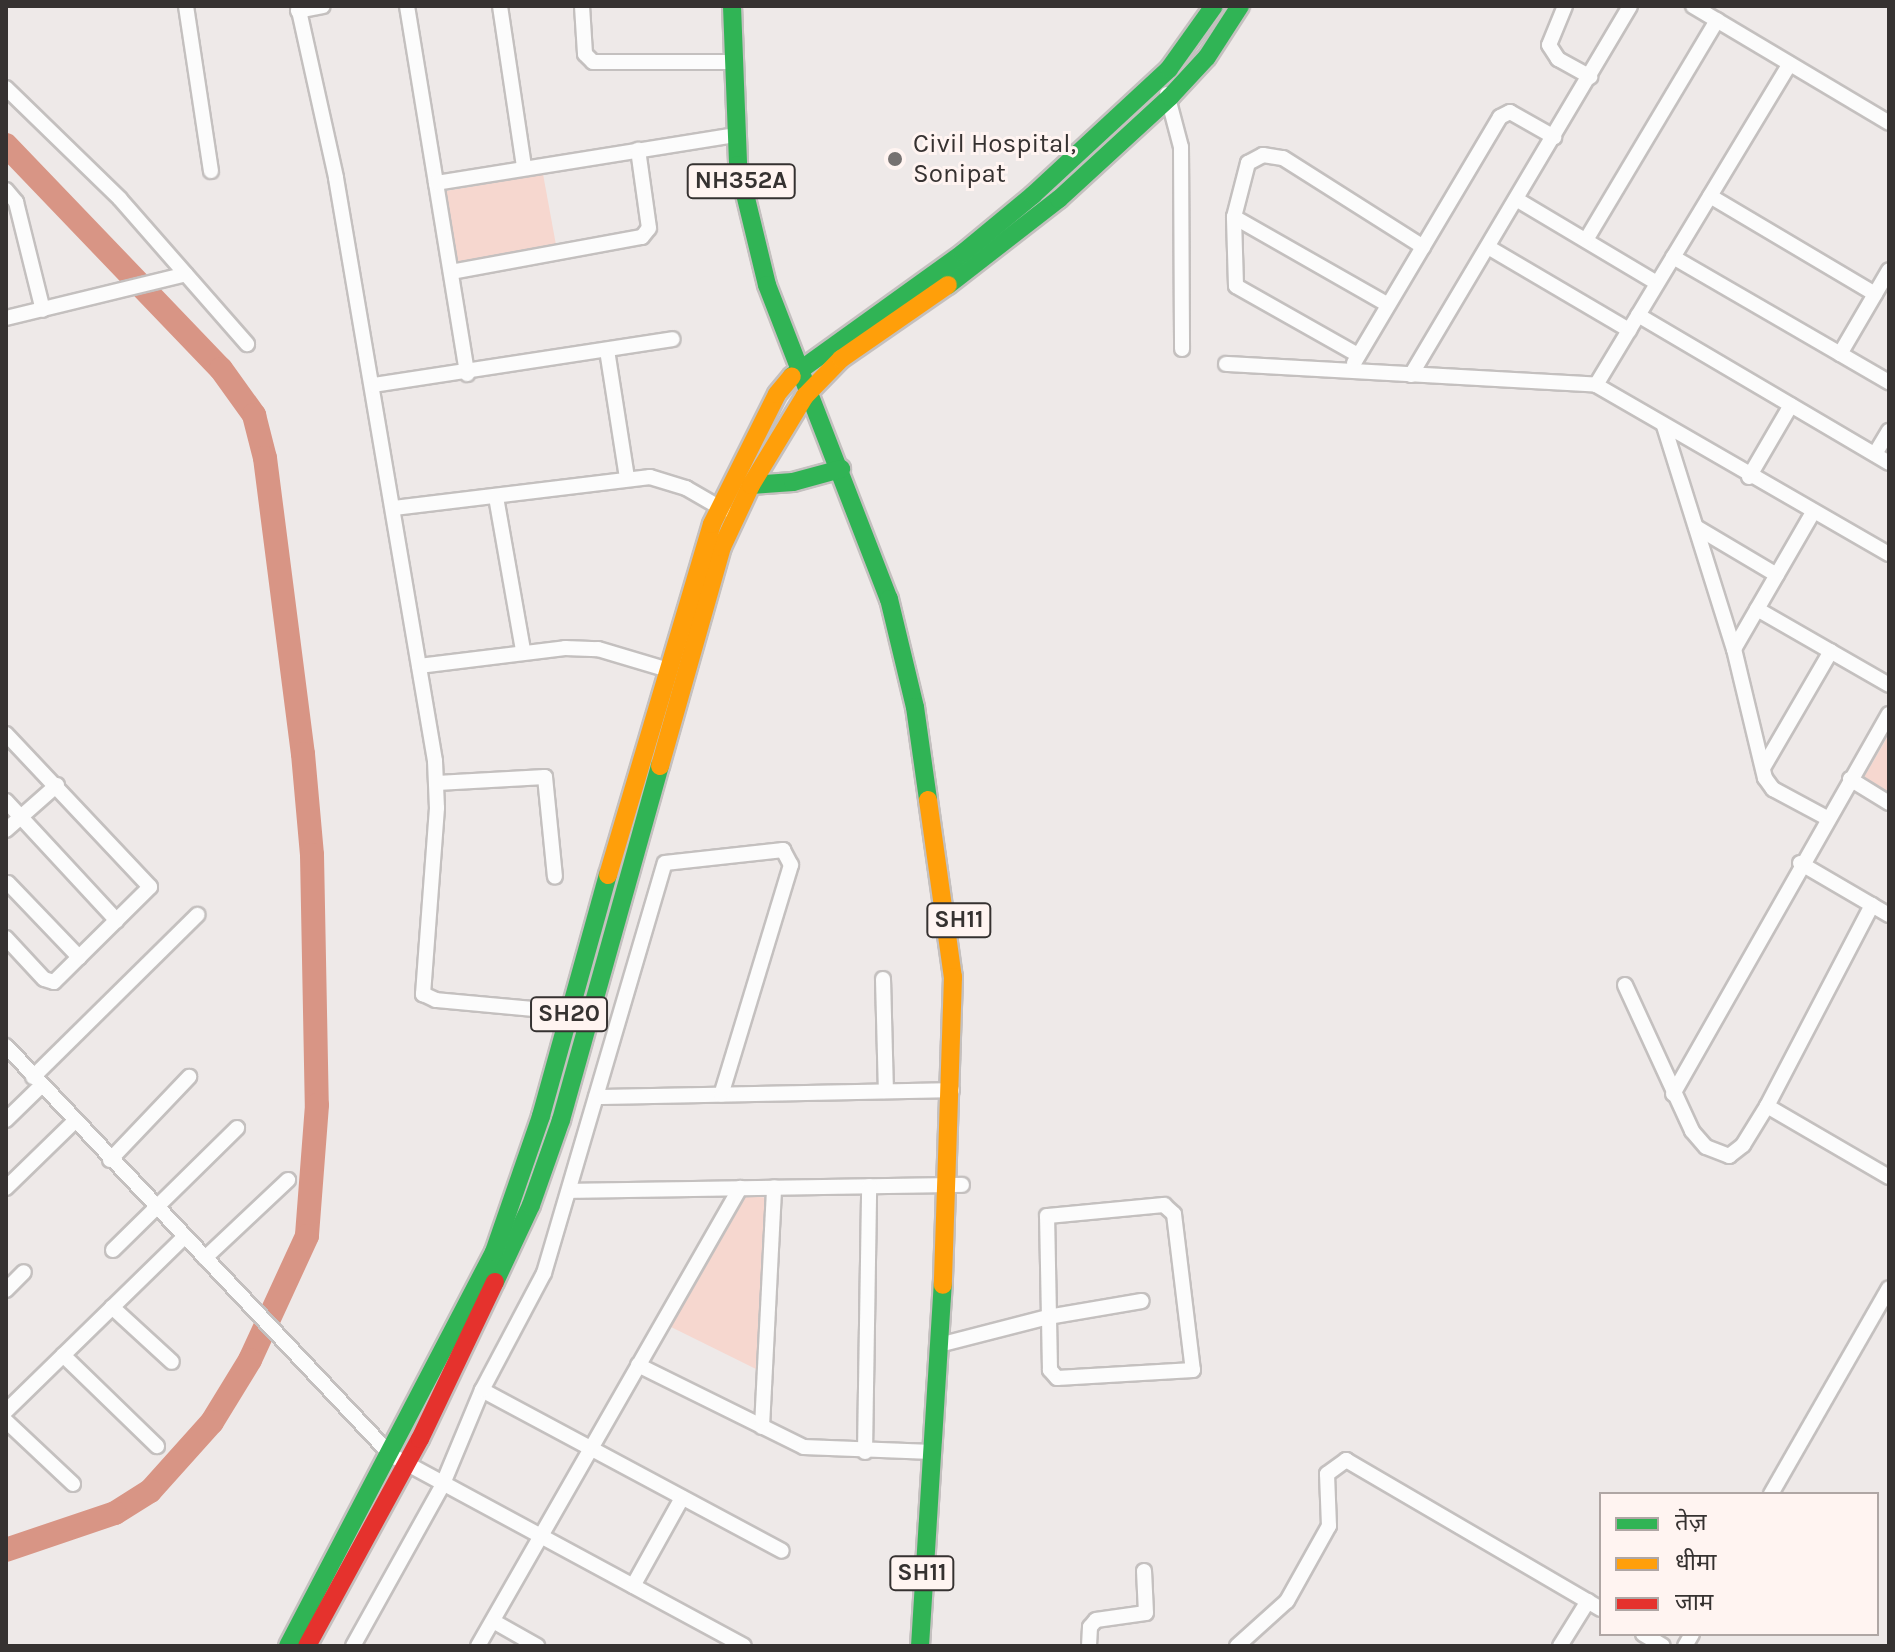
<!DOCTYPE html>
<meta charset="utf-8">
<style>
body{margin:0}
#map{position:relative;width:1895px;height:1652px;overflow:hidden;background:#eee9e8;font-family:Karla,"Noto Sans Devanagari",sans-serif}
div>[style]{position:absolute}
.green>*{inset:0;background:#f6d7cf}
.river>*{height:24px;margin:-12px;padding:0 12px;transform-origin:12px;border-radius:12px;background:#d89585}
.roads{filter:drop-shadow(2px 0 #c4c0bf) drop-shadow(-2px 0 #c4c0bf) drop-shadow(0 2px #c4c0bf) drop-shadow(0 -2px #c4c0bf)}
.street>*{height:14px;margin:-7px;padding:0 7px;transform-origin:7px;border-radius:7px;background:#fcfcfc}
.fast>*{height:18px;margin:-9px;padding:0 9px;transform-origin:9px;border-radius:9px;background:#30b455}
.slow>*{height:18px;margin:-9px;padding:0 9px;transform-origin:9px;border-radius:9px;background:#ff9f0a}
.jam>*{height:18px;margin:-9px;padding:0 9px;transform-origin:9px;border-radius:9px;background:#e5322d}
.dots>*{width:22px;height:22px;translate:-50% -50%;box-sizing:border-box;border:4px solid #fff4f1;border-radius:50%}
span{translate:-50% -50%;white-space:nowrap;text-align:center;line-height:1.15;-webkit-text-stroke:6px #fff4f1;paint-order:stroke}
.shield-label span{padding:2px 6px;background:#fff4f1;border:2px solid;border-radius:6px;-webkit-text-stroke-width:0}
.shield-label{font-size:24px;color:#363231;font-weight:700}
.poi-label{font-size:26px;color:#363231}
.left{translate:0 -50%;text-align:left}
.frame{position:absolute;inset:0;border:8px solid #363231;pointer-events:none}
.legend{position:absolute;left:1599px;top:1492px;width:280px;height:144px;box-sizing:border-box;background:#fff4f1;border:2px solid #afa6a4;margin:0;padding:10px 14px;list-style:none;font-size:24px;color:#363231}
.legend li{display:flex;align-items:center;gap:16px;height:40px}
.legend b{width:40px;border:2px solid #afa6a4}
</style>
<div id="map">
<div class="green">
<i style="clip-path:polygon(543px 174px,556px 245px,458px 262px,446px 191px)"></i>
<i style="clip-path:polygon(1889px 734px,1889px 794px,1863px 779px)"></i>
<i style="clip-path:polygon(743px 1195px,768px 1198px,758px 1370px,669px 1326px)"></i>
</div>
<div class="river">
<i style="left:6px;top:145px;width:310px;rotate:46.2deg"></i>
<i style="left:221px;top:369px;width:57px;rotate:54.3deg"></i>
<i style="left:254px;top:415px;width:44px;rotate:75.7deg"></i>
<i style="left:265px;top:458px;width:298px;rotate:82.7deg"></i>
<i style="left:303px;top:754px;width:101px;rotate:84.9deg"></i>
<i style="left:312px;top:855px;width:250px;rotate:88.9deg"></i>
<i style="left:317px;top:1105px;width:131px;rotate:94.4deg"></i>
<i style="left:307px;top:1236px;width:136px;rotate:114.7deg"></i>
<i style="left:250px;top:1360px;width:73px;rotate:121.5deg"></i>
<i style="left:212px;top:1422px;width:93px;rotate:131.9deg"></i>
<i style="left:150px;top:1491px;width:41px;rotate:147.8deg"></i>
<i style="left:115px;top:1513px;width:115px;rotate:161.3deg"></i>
</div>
<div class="roads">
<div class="street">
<i style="left:186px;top:6px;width:167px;rotate:81.4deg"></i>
<i style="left:298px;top:6px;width:176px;rotate:77.5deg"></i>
<i style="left:336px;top:178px;width:591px;rotate:80.36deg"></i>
<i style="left:435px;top:761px;width:47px;rotate:87.6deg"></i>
<i style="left:437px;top:808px;width:187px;rotate:94.3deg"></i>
<i style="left:423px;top:994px;width:14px;rotate:25deg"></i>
<i style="left:436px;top:1000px;width:140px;rotate:5.3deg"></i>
<i style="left:407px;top:6px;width:373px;rotate:80.7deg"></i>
<i style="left:500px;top:6px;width:163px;rotate:81.5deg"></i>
<i style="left:582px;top:6px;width:48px;rotate:86.4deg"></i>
<i style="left:585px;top:54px;width:11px;rotate:45deg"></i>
<i style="left:593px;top:62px;width:141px"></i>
<i style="left:1565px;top:6px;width:42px;rotate:112.3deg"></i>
<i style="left:1549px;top:45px;width:17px;rotate:57deg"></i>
<i style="left:1558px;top:59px;width:37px;rotate:29deg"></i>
<i style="left:1693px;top:6px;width:228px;rotate:30.8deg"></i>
<i style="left:298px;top:11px;width:25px;rotate:-11deg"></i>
<i style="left:6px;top:88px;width:159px;rotate:44.2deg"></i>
<i style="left:120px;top:199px;width:193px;rotate:48.8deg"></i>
<i style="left:1167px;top:94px;width:55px;rotate:75.2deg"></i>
<i style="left:1181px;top:147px;width:202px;rotate:89.7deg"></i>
<i style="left:436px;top:183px;width:305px;rotate:-9.1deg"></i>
<i style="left:6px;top:190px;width:16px;rotate:50deg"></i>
<i style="left:16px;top:202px;width:111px;rotate:76deg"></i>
<i style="left:1710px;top:196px;width:192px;rotate:30.7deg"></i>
<i style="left:1516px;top:199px;width:164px;rotate:30.8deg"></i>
<i style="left:1234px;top:217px;width:177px;rotate:29.7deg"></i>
<i style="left:1586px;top:240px;width:256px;rotate:-59.2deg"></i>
<i style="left:1488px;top:247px;width:164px;rotate:30.5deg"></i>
<i style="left:1673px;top:257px;width:250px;rotate:30.1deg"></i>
<i style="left:451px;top:272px;width:194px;rotate:-10.4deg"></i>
<i style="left:642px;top:237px;width:11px;rotate:-52deg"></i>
<i style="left:649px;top:228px;width:79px;rotate:-98deg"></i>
<i style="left:1638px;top:315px;width:291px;rotate:30.5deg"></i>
<i style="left:6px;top:318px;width:185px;rotate:-13.7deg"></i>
<i style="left:607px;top:350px;width:130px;rotate:81.1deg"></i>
<i style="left:1840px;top:354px;width:97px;rotate:-59.7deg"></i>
<i style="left:1358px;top:355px;width:140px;rotate:-150.5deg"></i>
<i style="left:1236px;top:286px;width:69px;rotate:-91.7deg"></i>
<i style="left:1234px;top:217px;width:56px;rotate:-75.5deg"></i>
<i style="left:1248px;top:163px;width:17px;rotate:-28deg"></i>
<i style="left:1263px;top:155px;width:20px;rotate:9deg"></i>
<i style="left:1283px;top:158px;width:166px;rotate:32.4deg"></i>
<i style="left:1354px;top:363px;width:286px;rotate:-59.3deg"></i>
<i style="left:1500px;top:117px;width:11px;rotate:-27deg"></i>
<i style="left:1510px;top:112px;width:51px;rotate:29.6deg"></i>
<i style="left:1226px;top:364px;width:371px;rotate:3.2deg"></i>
<i style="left:1596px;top:385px;width:338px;rotate:30deg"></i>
<i style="left:1411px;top:375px;width:429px;rotate:-59.3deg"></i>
<i style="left:373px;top:385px;width:303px;rotate:-8.7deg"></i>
<i style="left:1596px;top:385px;width:375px;rotate:-58.9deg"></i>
<i style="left:1664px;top:426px;width:234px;rotate:72.6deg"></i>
<i style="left:1734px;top:649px;width:133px;rotate:76.5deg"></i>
<i style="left:1765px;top:778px;width:14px;rotate:54deg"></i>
<i style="left:1773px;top:789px;width:61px;rotate:28.2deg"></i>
<i style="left:1875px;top:454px;width:27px;rotate:-59deg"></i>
<i style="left:1749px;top:477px;width:83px;rotate:-59.7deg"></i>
<i style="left:496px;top:497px;width:155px;rotate:80deg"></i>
<i style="left:394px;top:508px;width:258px;rotate:-6.9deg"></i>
<i style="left:650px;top:477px;width:38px;rotate:17deg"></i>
<i style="left:686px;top:488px;width:44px;rotate:30.1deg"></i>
<i style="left:1696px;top:527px;width:94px;rotate:30.7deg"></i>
<i style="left:1757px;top:609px;width:152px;rotate:29.9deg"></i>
<i style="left:1734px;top:649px;width:156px;rotate:-60deg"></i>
<i style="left:419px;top:666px;width:147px;rotate:-7deg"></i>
<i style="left:565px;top:648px;width:33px;rotate:2deg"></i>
<i style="left:598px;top:649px;width:70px;rotate:16.6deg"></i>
<i style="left:6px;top:734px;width:210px;rotate:46.7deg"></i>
<i style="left:150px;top:887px;width:135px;rotate:135.3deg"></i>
<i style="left:54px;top:982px;width:10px;rotate:-163deg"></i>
<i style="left:44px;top:979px;width:56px;rotate:-132.8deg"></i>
<i style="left:1763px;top:768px;width:135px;rotate:-59.8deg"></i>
<i style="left:1850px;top:779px;width:46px;rotate:31.6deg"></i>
<i style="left:437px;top:783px;width:108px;rotate:-3.2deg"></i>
<i style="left:545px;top:777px;width:100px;rotate:84.3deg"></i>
<i style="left:6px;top:801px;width:163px;rotate:47.2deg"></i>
<i style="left:6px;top:830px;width:68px;rotate:-41.4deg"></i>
<i style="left:1800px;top:863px;width:103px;rotate:30.3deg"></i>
<i style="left:8px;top:883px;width:103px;rotate:46.2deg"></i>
<i style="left:883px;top:979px;width:112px;rotate:88.5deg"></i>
<i style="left:1625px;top:985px;width:161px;rotate:65.3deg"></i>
<i style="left:1692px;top:1131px;width:21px;rotate:49deg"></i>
<i style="left:1706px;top:1147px;width:25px;rotate:21deg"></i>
<i style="left:1729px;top:1156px;width:18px;rotate:-38deg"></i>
<i style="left:1743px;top:1145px;width:46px;rotate:-58.4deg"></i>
<i style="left:1767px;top:1106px;width:227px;rotate:-62.4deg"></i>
<i style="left:6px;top:1046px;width:562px;rotate:46.73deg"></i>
<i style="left:391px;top:1455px;width:401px;rotate:28.4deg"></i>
<i style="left:33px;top:1077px;width:231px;rotate:-44.6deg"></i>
<i style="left:1673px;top:1094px;width:437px;rotate:-60.4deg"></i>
<i style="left:596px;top:1097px;width:356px;rotate:-1.1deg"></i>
<i style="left:1767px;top:1106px;width:141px;rotate:30.2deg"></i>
<i style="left:6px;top:1120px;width:49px;rotate:-44.2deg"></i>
<i style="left:110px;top:1160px;width:115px;rotate:-46.4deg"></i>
<i style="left:6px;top:1188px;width:96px;rotate:-44.2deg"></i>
<i style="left:570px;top:1191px;width:392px;rotate:-0.9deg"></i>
<i style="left:1164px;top:1205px;width:13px;rotate:42deg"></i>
<i style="left:1174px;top:1214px;width:157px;rotate:83.1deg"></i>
<i style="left:1193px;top:1370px;width:136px;rotate:176.6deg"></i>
<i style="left:1057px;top:1378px;width:11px;rotate:-131deg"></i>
<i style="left:1050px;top:1370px;width:154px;rotate:-91.1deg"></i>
<i style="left:1047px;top:1216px;width:118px;rotate:-5.4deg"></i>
<i style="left:113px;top:1250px;width:174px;rotate:-44.5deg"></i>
<i style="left:205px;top:1258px;width:114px;rotate:-43.2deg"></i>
<i style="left:6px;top:1290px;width:25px;rotate:-45deg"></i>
<i style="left:112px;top:1307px;width:81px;rotate:42.5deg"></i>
<i style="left:939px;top:1345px;width:113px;rotate:-14.4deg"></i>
<i style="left:1048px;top:1317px;width:95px;rotate:-9.7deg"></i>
<i style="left:63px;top:1355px;width:131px;rotate:44.1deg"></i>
<i style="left:638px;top:1365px;width:185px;rotate:26.3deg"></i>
<i style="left:804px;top:1447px;width:128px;rotate:2.2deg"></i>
<i style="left:482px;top:1390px;width:340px;rotate:28.2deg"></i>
<i style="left:6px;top:1411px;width:249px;rotate:-44.3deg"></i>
<i style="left:6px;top:1421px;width:92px;rotate:43.2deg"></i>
<i style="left:762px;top:1427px;width:240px;rotate:-87.1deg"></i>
<i style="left:865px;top:1452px;width:266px;rotate:-89.1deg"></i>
<i style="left:1771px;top:1494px;width:237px;rotate:-60.2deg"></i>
<i style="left:633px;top:1586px;width:101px;rotate:-60.9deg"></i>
<i style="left:493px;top:1621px;width:51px;rotate:29.6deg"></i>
<i style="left:1643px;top:1634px;width:23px;rotate:31deg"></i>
<i style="left:353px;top:1646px;width:183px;rotate:-60.9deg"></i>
<i style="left:442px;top:1486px;width:104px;rotate:-67.4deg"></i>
<i style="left:482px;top:1390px;width:132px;rotate:-62.1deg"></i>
<i style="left:544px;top:1273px;width:427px;rotate:-73.6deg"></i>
<i style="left:665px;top:863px;width:119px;rotate:-6.3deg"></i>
<i style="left:783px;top:850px;width:17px;rotate:62deg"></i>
<i style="left:791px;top:865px;width:240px;rotate:106.9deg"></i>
<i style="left:478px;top:1646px;width:528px;rotate:-60.23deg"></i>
<i style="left:1089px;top:1646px;width:19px;rotate:-87deg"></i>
<i style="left:1090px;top:1627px;width:9px;rotate:-49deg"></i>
<i style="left:1096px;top:1620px;width:50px;rotate:-8deg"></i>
<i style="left:1146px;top:1613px;width:42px;rotate:-92.7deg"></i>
<i style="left:1237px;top:1646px;width:67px;rotate:-42deg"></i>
<i style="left:1287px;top:1601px;width:86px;rotate:-60.8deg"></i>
<i style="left:1329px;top:1526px;width:52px;rotate:-92.2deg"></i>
<i style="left:1327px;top:1474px;width:24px;rotate:-36deg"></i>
<i style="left:1346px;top:1460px;width:295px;rotate:30.3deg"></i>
<i style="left:1560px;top:1646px;width:53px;rotate:-58.1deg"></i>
<i style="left:1685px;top:1646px;width:14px;rotate:-60deg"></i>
</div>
<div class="fast">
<i style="left:732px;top:6px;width:159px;rotate:87.8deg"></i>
<i style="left:738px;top:165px;width:123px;rotate:76.4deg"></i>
<i style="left:767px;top:285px;width:337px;rotate:68.8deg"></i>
<i style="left:889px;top:599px;width:111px;rotate:76.5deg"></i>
<i style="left:915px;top:707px;width:94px;rotate:82deg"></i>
<i style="left:948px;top:285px;width:140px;rotate:-37.8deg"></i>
<i style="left:1059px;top:199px;width:151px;rotate:-42.6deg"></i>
<i style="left:1170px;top:97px;width:54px;rotate:-47.2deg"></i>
<i style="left:1207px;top:57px;width:61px;rotate:-57.1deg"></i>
<i style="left:792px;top:376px;width:211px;rotate:-35.7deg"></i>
<i style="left:963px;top:253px;width:91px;rotate:-39.6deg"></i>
<i style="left:1033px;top:195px;width:185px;rotate:-42.8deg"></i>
<i style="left:1169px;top:69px;width:77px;rotate:-54.5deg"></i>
<i style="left:751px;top:485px;width:42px;rotate:-4.1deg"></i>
<i style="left:793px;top:482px;width:50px;rotate:-15.2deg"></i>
<i style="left:495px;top:1282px;width:85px;rotate:-64.9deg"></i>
<i style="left:531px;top:1205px;width:90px;rotate:-70.6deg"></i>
<i style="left:561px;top:1120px;width:368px;rotate:-74.4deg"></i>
<i style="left:288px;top:1646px;width:445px;rotate:-62.4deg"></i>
<i style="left:494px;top:1252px;width:144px;rotate:-70.9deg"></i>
<i style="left:541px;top:1116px;width:250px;rotate:-74.5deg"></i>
<i style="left:920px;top:1646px;width:362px;rotate:-86.4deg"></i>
</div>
<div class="slow">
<i style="left:660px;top:766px;width:228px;rotate:-74.2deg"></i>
<i style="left:722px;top:547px;width:68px;rotate:-64.9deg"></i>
<i style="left:751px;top:485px;width:104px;rotate:-58.8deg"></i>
<i style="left:805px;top:396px;width:52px;rotate:-45.8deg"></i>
<i style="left:841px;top:359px;width:130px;rotate:-34.7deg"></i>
<i style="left:928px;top:800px;width:179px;rotate:82deg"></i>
<i style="left:953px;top:977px;width:308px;rotate:91.9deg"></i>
<i style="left:608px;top:875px;width:366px;rotate:-73.5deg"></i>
<i style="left:712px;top:524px;width:145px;rotate:-63.4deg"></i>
<i style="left:777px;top:394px;width:23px;rotate:-50deg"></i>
</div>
<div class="jam">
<i style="left:307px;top:1646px;width:236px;rotate:-61.4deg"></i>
<i style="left:420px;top:1439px;width:174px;rotate:-64.5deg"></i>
</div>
</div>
<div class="dots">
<i style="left:895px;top:159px;background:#767271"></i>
</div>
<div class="shield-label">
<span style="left:741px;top:181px">NH352A</span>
<span style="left:959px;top:920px">SH11</span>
<span style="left:569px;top:1014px">SH20</span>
<span style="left:922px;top:1573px">SH11</span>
</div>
<div class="poi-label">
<span class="left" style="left:913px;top:159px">Civil Hospital,<br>Sonipat</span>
</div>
<div class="frame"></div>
<ul class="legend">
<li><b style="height:10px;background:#30b455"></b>तेज़</li>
<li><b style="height:10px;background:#ff9f0a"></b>धीमा</li>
<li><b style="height:10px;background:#e5322d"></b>जाम</li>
</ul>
</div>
